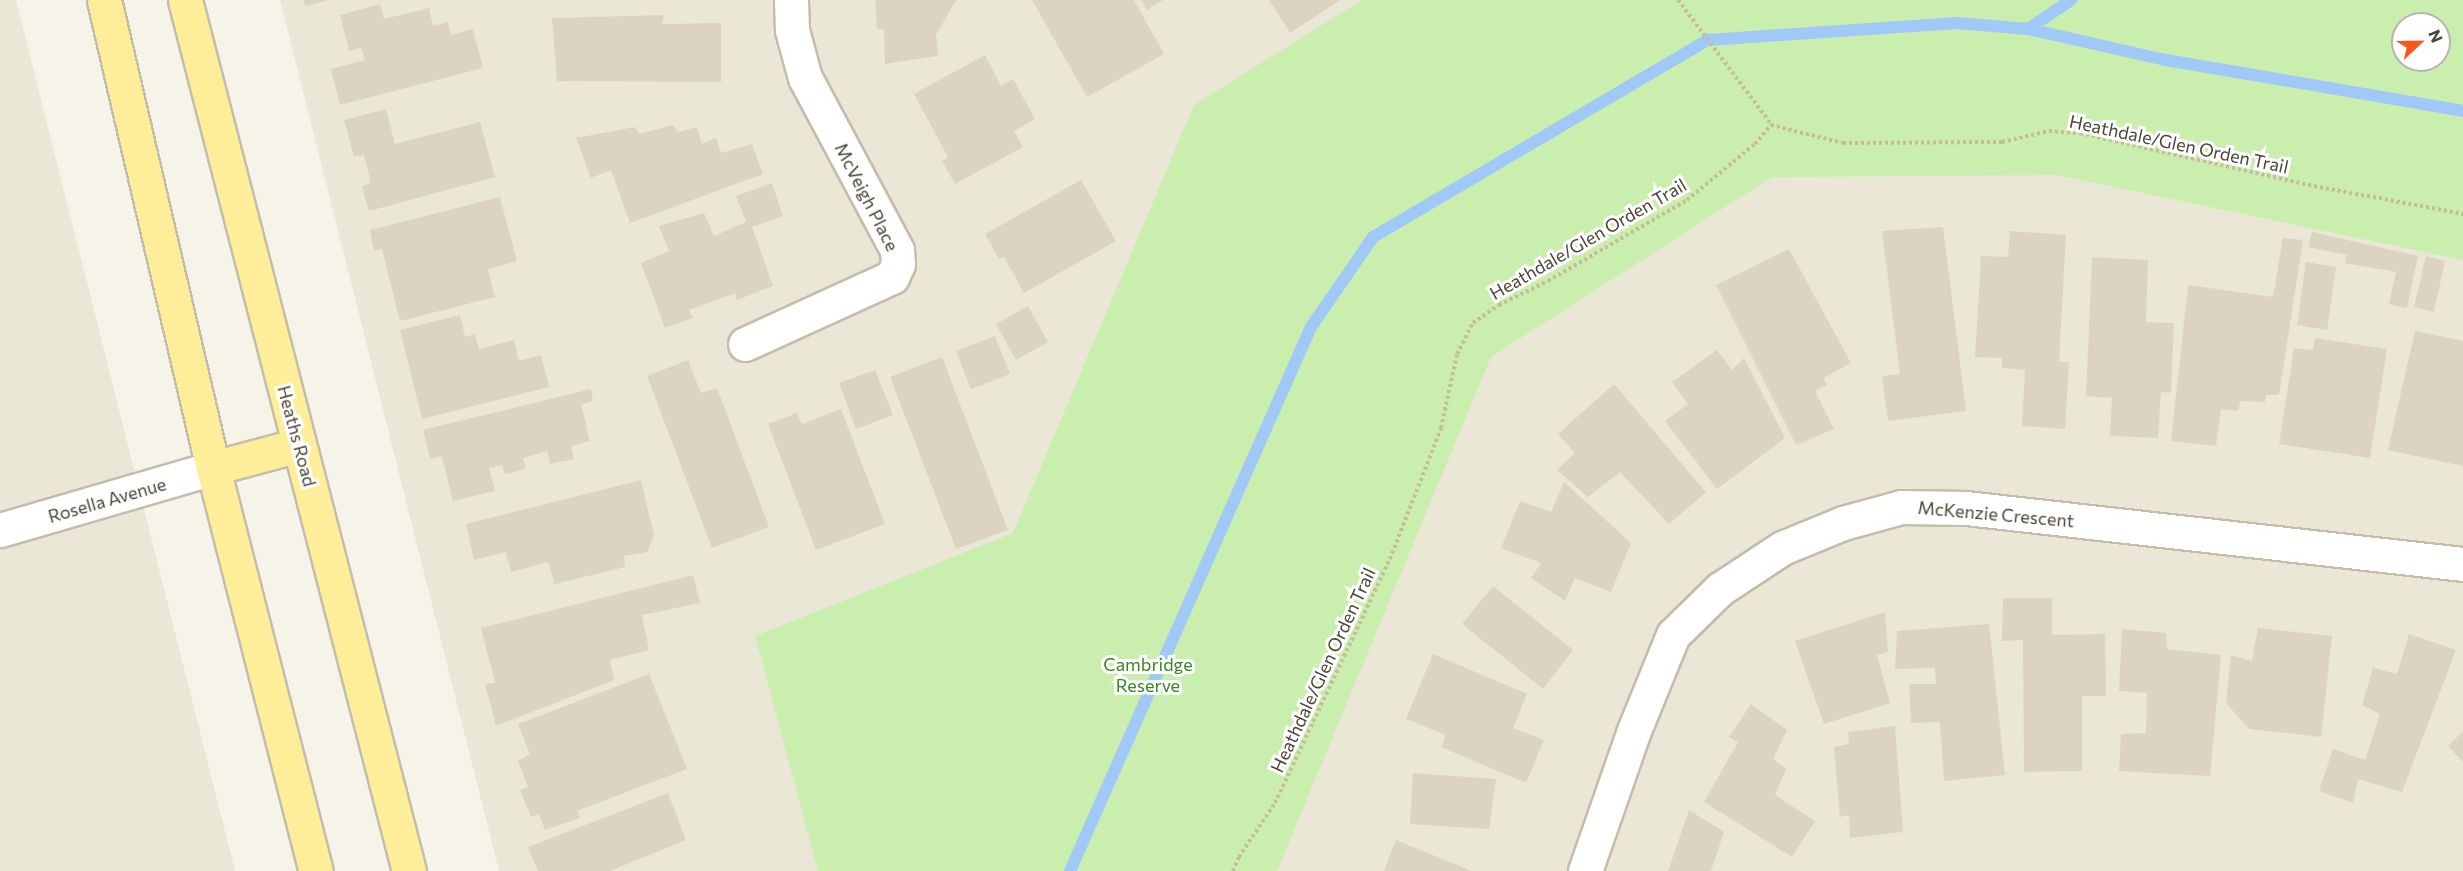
<!DOCTYPE html>
<style>
body{margin:0}
#map{position:relative;width:2463px;height:871px;overflow:hidden;background:#f6f4e9;font-family:Commissioner,sans-serif}
div>[style]{position:absolute}
.residential>*{inset:0;background:#eae7d7}
.green>*{inset:0;background:#c9eeae}
.stream>*{height:12px;margin:-6px;padding:0 6px;transform-origin:6px;border-radius:6px;background:#a0c9f8}
.building>*{inset:0;background:#dcd4c0}
.path>*{height:4px;margin-top:-2px;transform-origin:0;background:repeating-linear-gradient(90deg,#c6bc9a 0 3px,transparent 0 6px)}
.roads{filter:drop-shadow(2px 0 #c3bdaa) drop-shadow(-2px 0 #c3bdaa) drop-shadow(0 2px #c3bdaa) drop-shadow(0 -2px #c3bdaa)}
.minor>*{height:33px;margin:-16.5px;padding:0 16.5px;transform-origin:16.5px;border-radius:16.5px;background:#fff}
.major>*{height:33px;margin:-16.5px;padding:0 16.5px;transform-origin:16.5px;border-radius:16.5px;background:#fe9}
span{translate:-50% -50%;white-space:nowrap;text-align:center;line-height:1.15;-webkit-text-stroke:6px #fff;paint-order:stroke}
.street-label{font-size:18px;color:#4b4536}
.park-label{font-size:18px;color:#3b8423}
.north{position:absolute;left:2391px;top:12px;width:60px;height:60px;box-sizing:border-box;background:#fff;border:2px solid #b7b5af;border-radius:50%;rotate:68deg;font-size:16px;font-weight:700;line-height:24px;text-align:center;color:#4b4536}
.north::after{content:'';display:block;margin:auto;width:21px;height:27px;background:#ff5617;clip-path:polygon(50% 0,100% 100%,50% 72%,0 100%)}
</style>
<div id="map">
<div class="residential">
<i style="clip-path:polygon(0 0,16px 0,235px 871px,0 871px)"></i>
<i style="clip-path:polygon(evenodd,280px 0,2463px 0,2463px 871px,499px 871px,280px 0,2403px 24px,2439px 24px,2439px 60px,2403px 60px,2403px 24px)"></i>
</div>
<div class="green">
<i style="clip-path:polygon(evenodd,1362px 0,2463px 0,2463px 260px,2057px 175px,1772px 177px,1491px 357px,1277px 871px,818px 871px,755px 636px,1013px 533px,1194px 105px,1362px 0,2403px 24px,2439px 24px,2439px 60px,2403px 60px,2403px 24px)"></i>
</div>
<div class="stream">
<i style="left:2028px;top:29px;width:52px;rotate:-34deg"></i>
<i style="left:1070px;top:871px;width:595px;rotate:-66.11deg"></i>
<i style="left:1311px;top:327px;width:109px;rotate:-55.4deg"></i>
<i style="left:1373px;top:237px;width:389px;rotate:-30.5deg"></i>
<i style="left:1708px;top:40px;width:250px;rotate:-3.9deg"></i>
<i style="left:1957px;top:23px;width:71px;rotate:4.8deg"></i>
<i style="left:2028px;top:29px;width:141px;rotate:12.7deg"></i>
<i style="left:2166px;top:60px;width:301px;rotate:9.7deg"></i>
</div>
<div class="building">
<i style="clip-path:polygon(304px 0,326px 0,326px 1px,305px 6px)"></i>
<i style="clip-path:polygon(875px 0,956px 0,936px 35px,938px 56px,885px 64px,884px 29px,877px 29px)"></i>
<i style="clip-path:polygon(1032px 0,1134px 0,1164px 54px,1087px 97px)"></i>
<i style="clip-path:polygon(1141px 0,1163px 0,1147px 10px)"></i>
<i style="clip-path:polygon(1269px 0,1340px 0,1290px 33px)"></i>
<i style="clip-path:polygon(380px 4px,384px 19px,429px 8px,433px 26px,448px 22px,451px 35px,473px 29px,483px 68px,340px 105px,331px 69px,365px 60px,361px 48px,349px 51px,340px 15px)"></i>
<i style="clip-path:polygon(664px 15px,662px 24px,721px 23px,721px 82px,557px 81px,552px 18px)"></i>
<i style="clip-path:polygon(985px 55px,1001px 86px,1013px 79px,1035px 119px,1014px 131px,1023px 147px,955px 184px,942px 161px,948px 157px,914px 94px)"></i>
<i style="clip-path:polygon(386px 109px,395px 144px,480px 122px,495px 177px,369px 211px,362px 186px,371px 183px,364px 155px,354px 157px,344px 120px)"></i>
<i style="clip-path:polygon(673px 125px,678px 132px,697px 127px,702px 144px,716px 138px,721px 153px,752px 144px,763px 174px,630px 223px,611px 170px,591px 178px,576px 138px,635px 127px,639px 134px)"></i>
<i style="clip-path:polygon(1081px 180px,1116px 241px,1024px 293px,1004px 257px,999px 259px,985px 234px)"></i>
<i style="clip-path:polygon(772px 183px,783px 216px,752px 227px,773px 286px,737px 300px,735px 293px,689px 310px,693px 318px,665px 328px,641px 263px,669px 251px,659px 226px,704px 213px,714px 236px,746px 222px,736px 196px)"></i>
<i style="clip-path:polygon(500px 197px,517px 261px,488px 269px,495px 297px,400px 321px,382px 249px,374px 251px,370px 230px)"></i>
<i style="clip-path:polygon(1943px 227px,1966px 411px,1888px 421px,1882px 376px,1900px 374px,1882px 231px)"></i>
<i style="clip-path:polygon(2010px 231px,2066px 235px,2059px 362px,2069px 362px,2065px 429px,2022px 426px,2025px 370px,2002px 368px,2002px 358px,1975px 357px,1981px 256px,2008px 257px)"></i>
<i style="clip-path:polygon(2312px 232px,2418px 256px,2407px 308px,2389px 304px,2396px 272px,2345px 263px,2347px 255px,2308px 247px)"></i>
<i style="clip-path:polygon(2283px 238px,2303px 240px,2279px 395px,2266px 395px,2265px 402px,2241px 401px,2238px 411px,2221px 409px,2216px 446px,2171px 441px,2188px 285px,2273px 297px)"></i>
<i style="clip-path:polygon(1789px 249px,1851px 363px,1823px 378px,1827px 385px,1815px 391px,1834px 429px,1796px 445px,1716px 285px)"></i>
<i style="clip-path:polygon(2426px 256px,2445px 261px,2434px 312px,2414px 307px)"></i>
<i style="clip-path:polygon(2092px 257px,2148px 260px,2146px 322px,2174px 323px,2171px 393px,2161px 392px,2158px 438px,2110px 436px,2112px 398px,2086px 396px)"></i>
<i style="clip-path:polygon(2306px 262px,2336px 267px,2327px 330px,2297px 325px)"></i>
<i style="clip-path:polygon(1028px 306px,1048px 342px,1016px 360px,996px 324px)"></i>
<i style="clip-path:polygon(460px 315px,465px 337px,475px 334px,479px 349px,514px 340px,519px 361px,541px 355px,549px 387px,422px 419px,400px 330px)"></i>
<i style="clip-path:polygon(2415px 331px,2463px 341px,2463px 466px,2388px 450px)"></i>
<i style="clip-path:polygon(995px 336px,1010px 374px,971px 389px,956px 351px)"></i>
<i style="clip-path:polygon(2315px 338px,2387px 349px,2370px 458px,2279px 444px,2294px 348px,2313px 350px)"></i>
<i style="clip-path:polygon(1717px 350px,1732px 370px,1744px 358px,1785px 438px,1717px 489px,1665px 421px,1688px 404px,1672px 382px)"></i>
<i style="clip-path:polygon(942px 357px,1008px 530px,956px 549px,890px 377px)"></i>
<i style="clip-path:polygon(688px 360px,701px 393px,717px 388px,769px 527px,712px 548px,647px 376px)"></i>
<i style="clip-path:polygon(875px 370px,893px 415px,856px 429px,839px 383px)"></i>
<i style="clip-path:polygon(1614px 384px,1706px 492px,1669px 524px,1620px 472px,1588px 497px,1557px 470px,1575px 453px,1558px 434px)"></i>
<i style="clip-path:polygon(591px 389px,593px 401px,581px 404px,590px 441px,571px 446px,574px 459px,550px 464px,547px 451px,523px 458px,526px 469px,505px 474px,502px 465px,489px 468px,495px 491px,453px 501px,442px 456px,430px 459px,423px 430px)"></i>
<i style="clip-path:polygon(841px 409px,885px 524px,816px 550px,768px 424px,797px 413px,802px 424px)"></i>
<i style="clip-path:polygon(641px 480px,654px 536px,647px 552px,624px 556px,625px 567px,555px 584px,548px 562px,511px 572px,506px 552px,474px 560px,466px 524px)"></i>
<i style="clip-path:polygon(1564px 482px,1631px 543px,1611px 592px,1575px 578px,1565px 601px,1531px 578px,1541px 563px,1501px 548px,1520px 501px,1551px 512px)"></i>
<i style="clip-path:polygon(693px 575px,700px 603px,642px 615px,649px 650px,610px 660px,614px 680px,496px 726px,485px 684px,495px 683px,481px 628px)"></i>
<i style="clip-path:polygon(1493px 586px,1573px 650px,1543px 689px,1462px 624px)"></i>
<i style="clip-path:polygon(2003px 598px,2052px 598px,2052px 635px,2105px 634px,2106px 696px,2082px 696px,2082px 771px,2024px 772px,2023px 640px,2002px 641px)"></i>
<i style="clip-path:polygon(1885px 612px,1888px 652px,1877px 655px,1890px 703px,1824px 724px,1795px 641px)"></i>
<i style="clip-path:polygon(1989px 624px,2005px 775px,1944px 781px,1940px 722px,1911px 723px,1909px 684px,1936px 684px,1935px 668px,1895px 669px,1897px 631px)"></i>
<i style="clip-path:polygon(2258px 628px,2332px 636px,2321px 737px,2249px 729px,2226px 703px,2231px 655px,2252px 661px)"></i>
<i style="clip-path:polygon(2122px 629px,2166px 633px,2167px 649px,2221px 655px,2210px 776px,2119px 771px,2121px 734px,2146px 733px,2147px 693px,2119px 691px)"></i>
<i style="clip-path:polygon(2409px 634px,2456px 650px,2402px 792px,2358px 779px,2353px 803px,2319px 791px,2333px 749px,2365px 760px,2380px 714px,2362px 705px,2373px 668px,2397px 674px)"></i>
<i style="clip-path:polygon(1433px 654px,1527px 694px,1513px 728px,1544px 740px,1526px 783px,1441px 747px,1446px 735px,1406px 719px)"></i>
<i style="clip-path:polygon(649px 674px,687px 769px,577px 811px,580px 818px,545px 830px,539px 814px,531px 817px,520px 790px,528px 787px,518px 761px,530px 754px,518px 724px)"></i>
<i style="clip-path:polygon(1751px 704px,1787px 730px,1773px 759px,1786px 769px,1775px 795px,1815px 821px,1792px 857px,1704px 802px,1738px 742px,1729px 737px)"></i>
<i style="clip-path:polygon(1895px 726px,1903px 832px,1850px 838px,1849px 815px,1840px 817px,1834px 747px,1849px 744px,1848px 732px)"></i>
<i style="clip-path:polygon(2463px 731px,2463px 762px,2448px 746px)"></i>
<i style="clip-path:polygon(1413px 773px,1496px 779px,1489px 829px,1410px 824px)"></i>
<i style="clip-path:polygon(668px 793px,686px 840px,610px 871px,538px 871px,528px 847px)"></i>
<i style="clip-path:polygon(1689px 810px,1724px 832px,1711px 871px,1668px 871px)"></i>
<i style="clip-path:polygon(1396px 840px,1472px 871px,1384px 871px)"></i>
</div>
<div class="path">
<i style="left:1678px;top:0;width:155px;rotate:53.1deg"></i>
<i style="left:1233px;top:871px;width:15px;rotate:-67deg"></i>
<i style="left:1239px;top:857px;width:65px;rotate:-56.3deg"></i>
<i style="left:1275px;top:803px;width:270px;rotate:-64.8deg"></i>
<i style="left:1390px;top:559px;width:141px;rotate:-68.7deg"></i>
<i style="left:1441px;top:428px;width:76px;rotate:-77.8deg"></i>
<i style="left:1457px;top:354px;width:35px;rotate:-63deg"></i>
<i style="left:1473px;top:323px;width:32px;rotate:-35deg"></i>
<i style="left:1499px;top:305px;width:55px;rotate:-26.1deg"></i>
<i style="left:1548px;top:281px;width:161px;rotate:-30.2deg"></i>
<i style="left:1687px;top:200px;width:88px;rotate:-39.5deg"></i>
<i style="left:1755px;top:144px;width:25px;rotate:-50deg"></i>
<i style="left:1771px;top:125px;width:74px;rotate:14deg"></i>
<i style="left:1843px;top:143px;width:159px;rotate:-0.4deg"></i>
<i style="left:2002px;top:142px;width:48px;rotate:-13.2deg"></i>
<i style="left:2049px;top:131px;width:31px;rotate:4deg"></i>
<i style="left:2080px;top:133px;width:240px;rotate:12.8deg"></i>
<i style="left:2314px;top:186px;width:152px;rotate:10.6deg"></i>
</div>
<div class="roads">
<div class="minor">
<i style="left:745px;top:344px;width:162px;rotate:-24.5deg"></i>
<i style="left:892px;top:277px;width:14px;rotate:-65deg"></i>
<i style="left:898px;top:264px;width:14px;rotate:-94deg"></i>
<i style="left:897px;top:250px;width:195px;rotate:-118.1deg"></i>
<i style="left:805px;top:78px;width:50px;rotate:-105.2deg"></i>
<i style="left:792px;top:30px;width:30px;rotate:-92deg"></i>
<i style="left:0;top:530px;width:222px;rotate:-16.2deg"></i>
<i style="left:1585px;top:871px;width:146px;rotate:-70.8deg"></i>
<i style="left:1633px;top:733px;width:106px;rotate:-67.8deg"></i>
<i style="left:1673px;top:635px;width:66px;rotate:-44.4deg"></i>
<i style="left:1720px;top:589px;width:74px;rotate:-33.5deg"></i>
<i style="left:1782px;top:548px;width:66px;rotate:-22.3deg"></i>
<i style="left:1843px;top:523px;width:60px;rotate:-15.4deg"></i>
<i style="left:1901px;top:507px;width:65px;rotate:0.9deg"></i>
<i style="left:1966px;top:508px;width:500px;rotate:6.43deg"></i>
</div>
<div class="major">
<i style="left:104px;top:0;width:481px;rotate:76.9deg"></i>
<i style="left:213px;top:468px;width:416px;rotate:75.7deg"></i>
<i style="left:185px;top:0;width:899px;rotate:75.58deg"></i>
<i style="left:213px;top:468px;width:89px;rotate:-15deg"></i>
</div>
</div>
<div class="street-label">
<span style="left:2179px;top:144px;rotate:12deg">Heathdale/Glen Orden Trail</span>
<span style="left:867px;top:197px;rotate:63deg">McVeigh Place</span>
<span style="left:1588px;top:239px;rotate:-30deg">Heathdale/Glen Orden Trail</span>
<span style="left:297px;top:436px;rotate:75deg">Heaths Road</span>
<span style="left:107px;top:500px;rotate:-16deg">Rosella Avenue</span>
<span style="left:1996px;top:514px;rotate:5deg">McKenzie Crescent</span>
<span style="left:1323px;top:670px;rotate:-65deg">Heathdale/Glen Orden Trail</span>
</div>
<div class="park-label">
<span style="left:1148px;top:675px">Cambridge<br>Reserve</span>
</div>
<div class="north">N</div>
</div>
